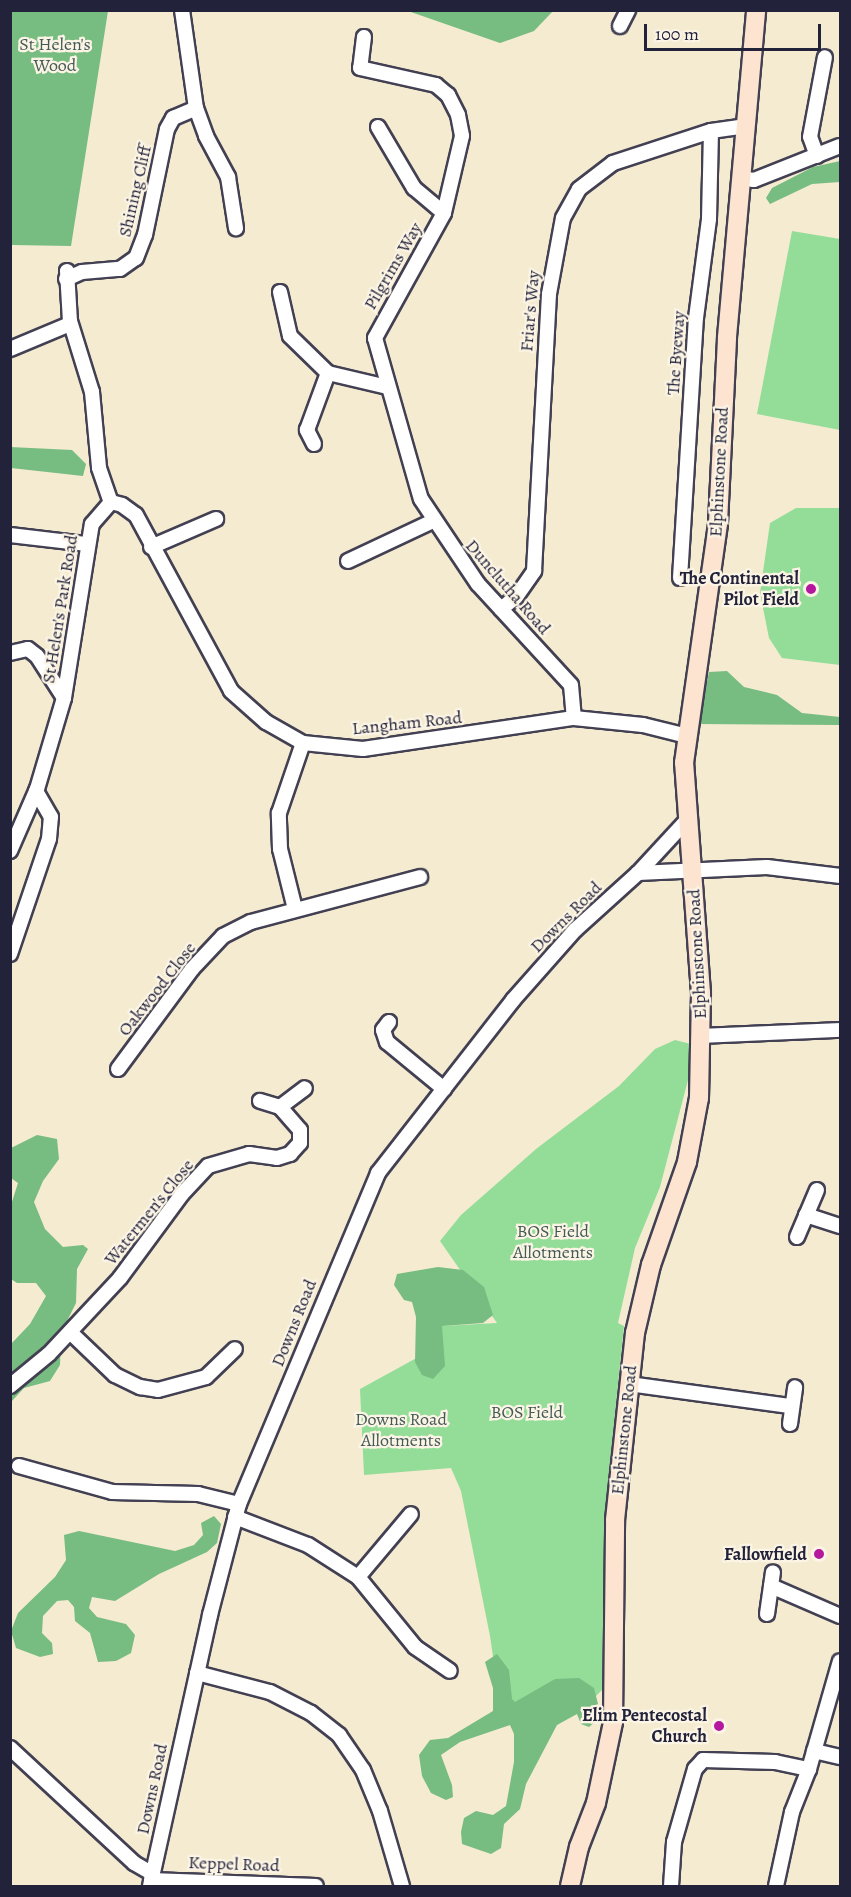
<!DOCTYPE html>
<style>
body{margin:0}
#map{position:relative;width:851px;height:1897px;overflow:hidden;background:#f4ebd1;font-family:Alegreya,serif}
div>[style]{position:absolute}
.green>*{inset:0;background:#94dd98}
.forest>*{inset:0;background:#77bc80}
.roads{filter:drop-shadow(2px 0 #424052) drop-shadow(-2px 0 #424052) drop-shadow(0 2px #424052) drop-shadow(0 -2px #424052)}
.street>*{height:14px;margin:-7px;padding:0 7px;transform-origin:7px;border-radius:7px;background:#fff}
.secondary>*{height:18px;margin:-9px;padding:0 9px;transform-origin:9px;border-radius:9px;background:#fde4d0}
.dots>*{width:16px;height:16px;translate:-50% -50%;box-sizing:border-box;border:3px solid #fcf5e5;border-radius:50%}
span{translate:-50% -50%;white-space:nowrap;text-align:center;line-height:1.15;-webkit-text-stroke:4.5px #fcf5e5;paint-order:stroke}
.park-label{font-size:18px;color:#445a57}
.street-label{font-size:18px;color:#22223b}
.poi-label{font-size:18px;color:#22223b;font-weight:700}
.right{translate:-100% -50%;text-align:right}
.frame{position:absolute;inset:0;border:12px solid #22223b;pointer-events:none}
.scale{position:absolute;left:644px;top:24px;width:177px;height:27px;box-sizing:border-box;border:3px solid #22223b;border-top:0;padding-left:8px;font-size:18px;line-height:21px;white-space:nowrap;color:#22223b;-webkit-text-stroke:4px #fcf5e5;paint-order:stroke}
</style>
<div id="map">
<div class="green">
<i style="clip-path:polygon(792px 231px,840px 239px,840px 430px,757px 414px)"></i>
<i style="clip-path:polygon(796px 508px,840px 508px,840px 665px,782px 658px,769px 638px,760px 593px,770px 523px)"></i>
<i style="clip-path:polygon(675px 1040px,691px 1044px,688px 1080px,660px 1187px,635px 1248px,618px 1323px,624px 1326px,605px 1510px,602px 1690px,594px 1698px,502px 1718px,490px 1636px,461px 1491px,451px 1468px,364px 1475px,360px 1389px,422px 1355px,442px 1326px,497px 1323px,440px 1241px,461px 1215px,536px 1149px,619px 1086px,655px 1049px)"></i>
</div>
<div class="forest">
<i style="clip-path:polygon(11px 10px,108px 11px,71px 246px,11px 245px)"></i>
<i style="clip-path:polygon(408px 11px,553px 11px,534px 31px,500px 43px)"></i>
<i style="clip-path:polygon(840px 161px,840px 182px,812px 184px,770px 204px,766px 198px,772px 188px,813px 167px)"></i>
<i style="clip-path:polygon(10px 447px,72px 450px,86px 464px,83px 476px,11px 468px)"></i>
<i style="clip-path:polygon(727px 671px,744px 687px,777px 695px,802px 713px,840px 717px,840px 725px,698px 724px,709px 672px)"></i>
<i style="clip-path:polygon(37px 1135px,57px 1139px,59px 1159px,43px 1181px,34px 1202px,45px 1229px,63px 1247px,83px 1245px,88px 1249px,77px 1269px,76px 1303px,61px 1333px,60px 1365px,50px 1381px,24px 1388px,11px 1402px,11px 1344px,30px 1324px,46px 1296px,36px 1283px,17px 1283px,11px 1279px,11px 1205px,18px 1183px,11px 1178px,11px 1148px)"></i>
<i style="clip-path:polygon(438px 1267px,463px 1270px,484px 1287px,493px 1315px,483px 1323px,442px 1326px,445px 1366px,433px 1379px,422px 1375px,415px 1362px,416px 1317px,412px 1302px,404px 1300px,394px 1285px,397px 1274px)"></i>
<i style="clip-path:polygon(214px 1516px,221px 1524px,217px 1543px,207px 1552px,159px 1574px,115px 1601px,92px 1597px,89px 1608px,97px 1617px,126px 1624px,135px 1635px,131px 1653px,116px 1661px,98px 1662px,90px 1633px,75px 1621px,74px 1607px,68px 1600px,57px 1601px,43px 1616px,42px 1633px,52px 1643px,53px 1654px,40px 1657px,16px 1648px,11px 1631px,18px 1613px,55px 1577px,66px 1560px,64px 1535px,79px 1531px,175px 1551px,194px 1545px,203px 1535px,201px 1523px)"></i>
<i style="clip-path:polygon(497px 1654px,509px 1670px,512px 1699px,515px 1702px,555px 1679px,579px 1678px,594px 1688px,599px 1708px,597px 1720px,589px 1727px,581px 1724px,577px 1714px,557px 1725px,526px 1784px,520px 1809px,504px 1824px,501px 1848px,491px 1854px,462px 1844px,461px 1832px,464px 1818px,476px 1811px,493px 1815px,506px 1806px,514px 1762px,514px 1734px,510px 1725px,460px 1742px,441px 1755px,452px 1785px,453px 1797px,446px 1800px,431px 1793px,422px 1776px,419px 1755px,430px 1740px,448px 1738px,493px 1711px,493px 1688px,485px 1662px)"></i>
</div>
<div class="roads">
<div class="street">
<i style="left:182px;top:10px;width:99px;rotate:81.9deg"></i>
<i style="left:196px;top:108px;width:30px;rotate:70deg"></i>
<i style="left:206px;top:136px;width:47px;rotate:61.8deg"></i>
<i style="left:228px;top:177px;width:52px;rotate:81.1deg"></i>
<i style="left:620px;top:26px;width:18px;rotate:-63deg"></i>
<i style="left:364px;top:37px;width:31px;rotate:97deg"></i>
<i style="left:360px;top:68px;width:78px;rotate:12.6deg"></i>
<i style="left:436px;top:85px;width:16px;rotate:40deg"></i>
<i style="left:448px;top:95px;width:22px;rotate:63deg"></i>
<i style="left:458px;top:115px;width:21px;rotate:79deg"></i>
<i style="left:462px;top:136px;width:79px;rotate:103.2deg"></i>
<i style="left:444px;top:213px;width:143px;rotate:118.9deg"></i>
<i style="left:375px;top:338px;width:167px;rotate:74.1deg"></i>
<i style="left:421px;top:499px;width:102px;rotate:56.2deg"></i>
<i style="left:478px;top:584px;width:137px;rotate:47.4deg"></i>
<i style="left:571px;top:685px;width:33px;rotate:85deg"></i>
<i style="left:378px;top:127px;width:71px;rotate:59.5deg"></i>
<i style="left:414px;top:188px;width:39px;rotate:40deg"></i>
<i style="left:817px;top:156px;width:20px;rotate:-110deg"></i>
<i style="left:810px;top:137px;width:81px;rotate:-79.4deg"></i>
<i style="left:740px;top:178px;width:14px;rotate:8deg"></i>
<i style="left:754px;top:180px;width:92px;rotate:-21.6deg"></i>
<i style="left:67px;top:271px;width:50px;rotate:86.6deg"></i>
<i style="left:70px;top:321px;width:74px;rotate:72.8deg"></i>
<i style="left:92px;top:392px;width:76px;rotate:84.7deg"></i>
<i style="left:99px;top:468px;width:36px;rotate:71deg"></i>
<i style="left:66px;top:279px;width:17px;rotate:-24deg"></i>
<i style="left:82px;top:272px;width:38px;rotate:-5deg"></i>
<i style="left:120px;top:269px;width:19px;rotate:-35deg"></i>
<i style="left:136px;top:258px;width:25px;rotate:-69deg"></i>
<i style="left:145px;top:235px;width:108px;rotate:-78.3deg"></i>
<i style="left:167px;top:129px;width:13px;rotate:-61deg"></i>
<i style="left:173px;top:118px;width:25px;rotate:-23deg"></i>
<i style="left:280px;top:292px;width:45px;rotate:77.2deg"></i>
<i style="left:290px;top:336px;width:53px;rotate:44.2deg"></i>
<i style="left:328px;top:373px;width:61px;rotate:13.3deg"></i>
<i style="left:10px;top:349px;width:65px;rotate:-22.6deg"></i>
<i style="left:314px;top:444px;width:16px;rotate:-117deg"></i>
<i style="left:307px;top:430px;width:61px;rotate:-69.8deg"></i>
<i style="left:111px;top:502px;width:11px;rotate:15deg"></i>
<i style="left:122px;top:505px;width:17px;rotate:36deg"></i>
<i style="left:136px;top:515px;width:200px;rotate:61.6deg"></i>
<i style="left:231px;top:691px;width:47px;rotate:41.5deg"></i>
<i style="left:266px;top:722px;width:43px;rotate:29.6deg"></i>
<i style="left:303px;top:743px;width:60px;rotate:5.7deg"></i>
<i style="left:363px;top:749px;width:213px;rotate:-8.4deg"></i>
<i style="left:574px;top:718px;width:69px;rotate:5.8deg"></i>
<i style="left:643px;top:725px;width:45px;rotate:14deg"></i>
<i style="left:10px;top:535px;width:78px;rotate:6.7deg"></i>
<i style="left:151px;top:547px;width:71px;rotate:-23.3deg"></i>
<i style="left:348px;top:561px;width:94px;rotate:-25.2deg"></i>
<i style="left:680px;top:578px;width:260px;rotate:-86.5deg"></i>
<i style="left:696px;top:318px;width:100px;rotate:-82.5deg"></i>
<i style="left:709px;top:219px;width:88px;rotate:-88.7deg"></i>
<i style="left:501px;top:609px;width:19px;rotate:-39deg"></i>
<i style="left:516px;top:597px;width:32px;rotate:-55deg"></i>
<i style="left:534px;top:571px;width:277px;rotate:-86.9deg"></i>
<i style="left:549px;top:294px;width:77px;rotate:-79.6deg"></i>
<i style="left:563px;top:218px;width:33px;rotate:-61deg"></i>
<i style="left:579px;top:189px;width:43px;rotate:-37.4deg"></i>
<i style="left:613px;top:163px;width:103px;rotate:-18.1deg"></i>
<i style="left:711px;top:131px;width:34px;rotate:-8deg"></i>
<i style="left:10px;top:653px;width:18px;rotate:-13deg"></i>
<i style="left:28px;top:649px;width:11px;rotate:38deg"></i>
<i style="left:37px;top:656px;width:50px;rotate:57.3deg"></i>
<i style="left:10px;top:851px;width:68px;rotate:-66.5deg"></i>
<i style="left:37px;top:789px;width:95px;rotate:-73.5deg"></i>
<i style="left:64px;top:698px;width:176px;rotate:-80.9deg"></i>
<i style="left:92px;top:524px;width:29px;rotate:-49deg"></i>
<i style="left:638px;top:873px;width:129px;rotate:-2.7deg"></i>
<i style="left:767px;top:867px;width:74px;rotate:7deg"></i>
<i style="left:295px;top:909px;width:62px;rotate:-104deg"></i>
<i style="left:280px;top:849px;width:36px;rotate:-92deg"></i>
<i style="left:279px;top:813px;width:74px;rotate:-71.1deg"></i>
<i style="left:10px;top:954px;width:121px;rotate:-71.3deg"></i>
<i style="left:49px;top:839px;width:22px;rotate:-85deg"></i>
<i style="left:51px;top:817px;width:30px;rotate:-120deg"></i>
<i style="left:389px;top:1022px;width:10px;rotate:127deg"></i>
<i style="left:383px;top:1030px;width:13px;rotate:72deg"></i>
<i style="left:387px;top:1042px;width:74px;rotate:39.5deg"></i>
<i style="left:701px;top:1036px;width:139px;rotate:-2.5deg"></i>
<i style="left:118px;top:1069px;width:124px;rotate:-53.5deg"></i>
<i style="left:192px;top:969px;width:45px;rotate:-46.8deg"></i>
<i style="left:223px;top:936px;width:31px;rotate:-27deg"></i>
<i style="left:251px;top:922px;width:175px;rotate:-14.9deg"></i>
<i style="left:280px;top:1107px;width:31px;rotate:-37deg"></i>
<i style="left:806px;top:1215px;width:36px;rotate:18deg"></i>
<i style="left:797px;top:1237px;width:51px;rotate:-66.9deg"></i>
<i style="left:70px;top:1332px;width:62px;rotate:43.7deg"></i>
<i style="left:115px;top:1375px;width:28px;rotate:26deg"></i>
<i style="left:140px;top:1387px;width:18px;rotate:9deg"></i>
<i style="left:158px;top:1390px;width:50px;rotate:-15.2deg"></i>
<i style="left:206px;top:1377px;width:40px;rotate:-44deg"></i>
<i style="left:629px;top:1384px;width:162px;rotate:7.8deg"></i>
<i style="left:10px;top:1386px;width:50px;rotate:-39.4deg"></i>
<i style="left:49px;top:1354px;width:104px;rotate:-46.9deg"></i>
<i style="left:120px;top:1278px;width:104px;rotate:-53.6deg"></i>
<i style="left:182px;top:1194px;width:38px;rotate:-47deg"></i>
<i style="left:208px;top:1166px;width:43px;rotate:-16.3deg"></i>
<i style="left:249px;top:1154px;width:28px;rotate:8deg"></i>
<i style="left:277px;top:1158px;width:14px;rotate:-17deg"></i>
<i style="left:290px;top:1154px;width:15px;rotate:-48deg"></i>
<i style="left:300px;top:1143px;width:13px;rotate:-90deg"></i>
<i style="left:300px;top:1130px;width:30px;rotate:-131deg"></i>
<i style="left:280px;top:1107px;width:21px;rotate:-163deg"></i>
<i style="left:790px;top:1424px;width:37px;rotate:-82deg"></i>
<i style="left:19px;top:1466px;width:97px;rotate:15.6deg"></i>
<i style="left:112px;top:1492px;width:86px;rotate:1.3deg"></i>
<i style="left:198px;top:1494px;width:42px;rotate:13.7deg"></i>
<i style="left:235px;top:1517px;width:78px;rotate:21deg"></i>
<i style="left:308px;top:1545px;width:59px;rotate:32.6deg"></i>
<i style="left:358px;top:1577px;width:90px;rotate:50.8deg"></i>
<i style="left:415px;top:1647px;width:42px;rotate:34.4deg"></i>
<i style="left:358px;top:1577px;width:82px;rotate:-49.9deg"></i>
<i style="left:771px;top:1586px;width:75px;rotate:23.5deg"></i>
<i style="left:767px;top:1614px;width:42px;rotate:-81.9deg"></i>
<i style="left:197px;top:1673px;width:75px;rotate:14.6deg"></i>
<i style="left:270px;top:1692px;width:46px;rotate:27.1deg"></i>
<i style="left:311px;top:1713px;width:36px;rotate:38deg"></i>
<i style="left:339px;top:1735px;width:42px;rotate:55.6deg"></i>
<i style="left:363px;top:1770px;width:44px;rotate:67.5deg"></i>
<i style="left:380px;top:1811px;width:78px;rotate:73.7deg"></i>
<i style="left:10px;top:1748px;width:169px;rotate:42.8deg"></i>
<i style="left:134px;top:1863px;width:20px;rotate:30deg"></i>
<i style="left:814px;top:1751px;width:27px;rotate:13deg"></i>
<i style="left:151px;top:1880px;width:165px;rotate:2.1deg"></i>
<i style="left:150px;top:1886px;width:278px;rotate:-77.5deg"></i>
<i style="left:210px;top:1615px;width:115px;rotate:-75.4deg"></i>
<i style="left:239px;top:1504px;width:359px;rotate:-67.2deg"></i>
<i style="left:378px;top:1173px;width:219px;rotate:-52deg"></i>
<i style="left:513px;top:1000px;width:94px;rotate:-48.5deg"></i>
<i style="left:575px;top:930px;width:85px;rotate:-42.1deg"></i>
<i style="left:638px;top:873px;width:72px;rotate:-47.2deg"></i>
<i style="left:671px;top:1886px;width:44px;rotate:-86.1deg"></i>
<i style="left:674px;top:1842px;width:76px;rotate:-74deg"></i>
<i style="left:695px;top:1769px;width:12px;rotate:-48deg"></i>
<i style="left:703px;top:1760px;width:72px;rotate:1.6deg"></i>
<i style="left:775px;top:1762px;width:35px;rotate:12deg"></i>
<i style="left:776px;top:1886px;width:76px;rotate:-77.8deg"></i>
<i style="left:792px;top:1812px;width:46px;rotate:-68.4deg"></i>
<i style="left:809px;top:1769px;width:112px;rotate:-74deg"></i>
</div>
<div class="secondary">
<i style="left:570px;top:1886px;width:40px;rotate:-77deg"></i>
<i style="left:579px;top:1847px;width:47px;rotate:-68.9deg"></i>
<i style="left:596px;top:1803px;width:83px;rotate:-78.1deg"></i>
<i style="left:613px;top:1722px;width:202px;rotate:-89.4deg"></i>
<i style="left:615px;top:1520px;width:188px;rotate:-83.9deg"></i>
<i style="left:635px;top:1333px;width:70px;rotate:-76.8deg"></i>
<i style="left:651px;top:1265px;width:109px;rotate:-70.7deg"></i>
<i style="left:687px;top:1162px;width:65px;rotate:-79.4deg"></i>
<i style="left:699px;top:1098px;width:105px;rotate:-88.9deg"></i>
<i style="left:701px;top:993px;width:231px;rotate:-94.2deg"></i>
<i style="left:684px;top:763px;width:242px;rotate:-81.9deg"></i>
<i style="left:718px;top:523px;width:186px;rotate:-87.2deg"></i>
<i style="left:727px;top:337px;width:328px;rotate:-84.9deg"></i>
</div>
</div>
<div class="dots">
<i style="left:811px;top:589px;background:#b5179e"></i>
<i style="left:819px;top:1554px;background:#b5179e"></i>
<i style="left:719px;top:1726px;background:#b5179e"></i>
</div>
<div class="park-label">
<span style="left:55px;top:55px">St Helen's<br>Wood</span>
<span style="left:553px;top:1242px">BOS Field<br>Allotments</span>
<span style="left:527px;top:1412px">BOS Field</span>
<span style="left:401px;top:1430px">Downs Road<br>Allotments</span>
</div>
<div class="street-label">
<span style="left:135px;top:191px;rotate:-77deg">Shining Cliff</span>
<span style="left:393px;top:266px;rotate:-60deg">Pilgrims Way</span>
<span style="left:530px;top:311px;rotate:-85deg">Friar's Way</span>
<span style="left:676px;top:353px;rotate:-86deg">The Byeway</span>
<span style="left:719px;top:472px;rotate:-87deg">Elphinstone Road</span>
<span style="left:508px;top:587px;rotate:49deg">Dunclutha Road</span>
<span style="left:60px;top:609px;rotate:-81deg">St Helen's Park Road</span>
<span style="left:407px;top:723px;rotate:-6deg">Langham Road</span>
<span style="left:566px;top:917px;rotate:-45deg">Downs Road</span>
<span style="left:697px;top:954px;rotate:-93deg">Elphinstone Road</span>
<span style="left:157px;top:989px;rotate:-52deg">Oakwood Close</span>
<span style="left:149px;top:1212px;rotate:-51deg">Watermen's Close</span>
<span style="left:294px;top:1323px;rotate:-68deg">Downs Road</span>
<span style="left:624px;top:1430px;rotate:-84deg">Elphinstone Road</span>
<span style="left:152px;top:1789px;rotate:-78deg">Downs Road</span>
<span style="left:234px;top:1864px;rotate:2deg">Keppel Road</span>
</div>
<div class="poi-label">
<span class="right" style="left:799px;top:589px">The Continental<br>Pilot Field</span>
<span class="right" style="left:807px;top:1554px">Fallowfield</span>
<span class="right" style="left:707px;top:1726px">Elim Pentecostal<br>Church</span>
</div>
<div class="frame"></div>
<div class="scale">100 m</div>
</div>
